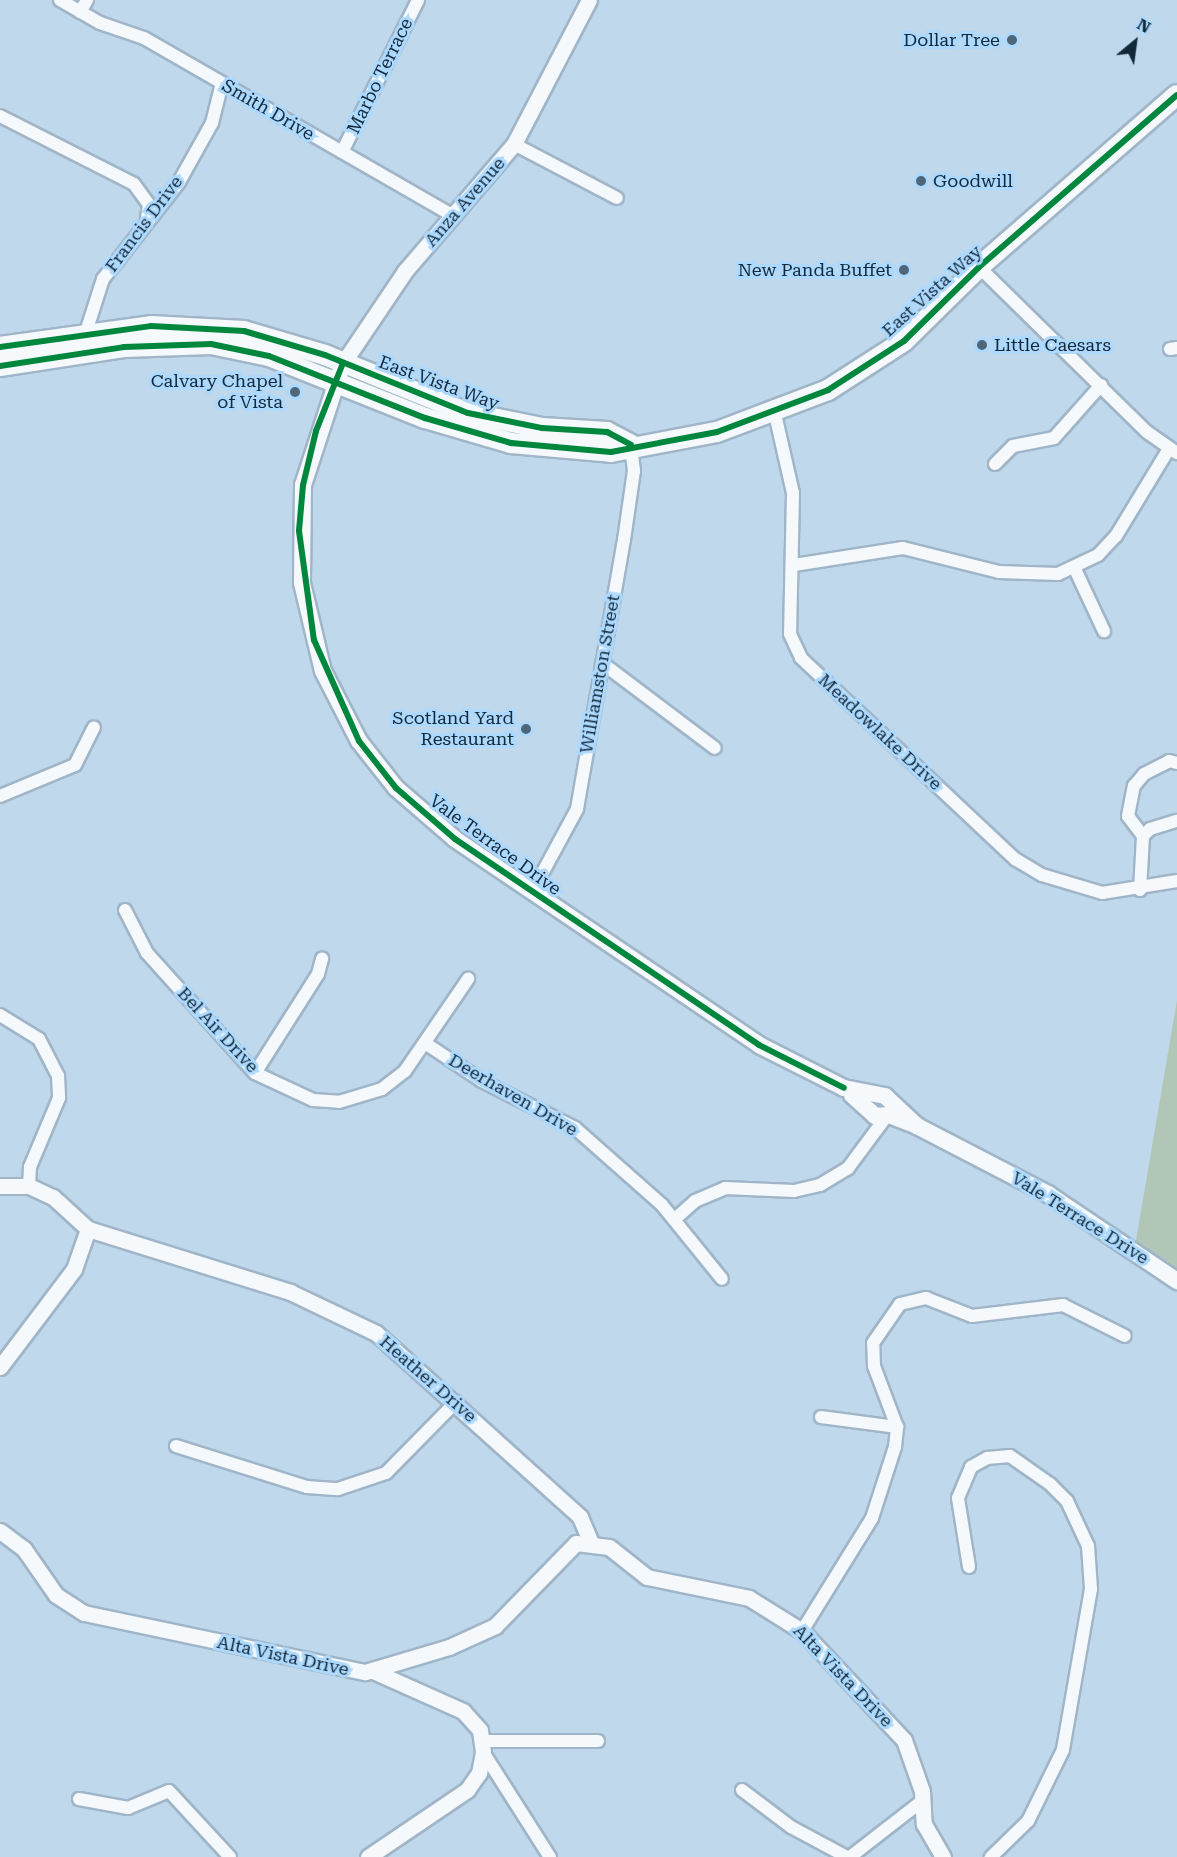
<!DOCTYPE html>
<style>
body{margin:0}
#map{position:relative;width:1177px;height:1857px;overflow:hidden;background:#bfd8ec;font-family:"Roboto Serif",serif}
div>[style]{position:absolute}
.green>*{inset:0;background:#b2c6b8}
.roads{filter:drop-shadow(2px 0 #a0b5c7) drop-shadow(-2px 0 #a0b5c7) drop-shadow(0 2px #a0b5c7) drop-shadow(0 -2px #a0b5c7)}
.minor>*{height:12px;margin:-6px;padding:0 6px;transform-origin:6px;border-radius:6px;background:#f5f9fc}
.tertiary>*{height:15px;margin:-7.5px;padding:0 7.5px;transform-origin:7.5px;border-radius:7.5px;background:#f5f9fc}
.secondary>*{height:16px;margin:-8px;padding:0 8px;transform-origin:8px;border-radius:8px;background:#f5f9fc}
.primary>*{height:20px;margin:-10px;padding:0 10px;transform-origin:10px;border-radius:10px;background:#f5f9fc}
.cycleway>*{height:6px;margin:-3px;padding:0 3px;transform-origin:3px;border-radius:3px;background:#00873e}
.dots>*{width:16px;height:16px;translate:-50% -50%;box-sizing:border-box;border:3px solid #add9fe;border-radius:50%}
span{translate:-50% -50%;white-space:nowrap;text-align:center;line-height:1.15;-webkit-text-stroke:6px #add9fe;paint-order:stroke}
.poi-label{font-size:18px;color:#12293a}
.right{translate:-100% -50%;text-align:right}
.left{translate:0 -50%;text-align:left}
.street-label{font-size:18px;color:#12293a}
.north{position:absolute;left:1105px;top:12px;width:60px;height:60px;-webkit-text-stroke:4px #add9fe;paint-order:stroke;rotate:29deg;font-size:16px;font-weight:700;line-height:24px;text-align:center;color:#12293a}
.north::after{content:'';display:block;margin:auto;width:21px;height:27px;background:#12293a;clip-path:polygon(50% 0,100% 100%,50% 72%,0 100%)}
</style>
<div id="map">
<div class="green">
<i style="clip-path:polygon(1177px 1000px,1177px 1281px,1134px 1252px)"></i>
</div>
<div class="roads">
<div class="minor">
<i style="left:60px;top:0;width:46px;rotate:29.9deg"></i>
<i style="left:100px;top:23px;width:46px;rotate:18.8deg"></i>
<i style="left:144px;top:38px;width:357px;rotate:29.9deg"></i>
<i style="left:80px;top:12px;width:14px;rotate:-60deg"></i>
<i style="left:0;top:116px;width:150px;rotate:26.9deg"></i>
<i style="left:134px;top:184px;width:26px;rotate:54deg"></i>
<i style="left:149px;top:205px;width:12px;rotate:99deg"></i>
<i style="left:514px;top:144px;width:116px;rotate:27.7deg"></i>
<i style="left:342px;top:152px;width:170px;rotate:-63.4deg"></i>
<i style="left:979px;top:267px;width:235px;rotate:44.5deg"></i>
<i style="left:1147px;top:432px;width:37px;rotate:35deg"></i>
<i style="left:85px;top:335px;width:59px;rotate:-72.2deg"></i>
<i style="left:103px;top:279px;width:123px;rotate:-51.9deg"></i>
<i style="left:179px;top:182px;width:68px;rotate:-60.8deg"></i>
<i style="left:212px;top:123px;width:41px;rotate:-76deg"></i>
<i style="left:1170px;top:349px;width:7px;rotate:-8deg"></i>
<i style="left:775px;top:414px;width:81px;rotate:77.2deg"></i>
<i style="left:793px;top:493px;width:141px;rotate:91.2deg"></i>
<i style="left:790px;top:634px;width:26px;rotate:65deg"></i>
<i style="left:801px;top:658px;width:294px;rotate:43.2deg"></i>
<i style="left:1015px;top:859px;width:31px;rotate:31deg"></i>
<i style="left:1042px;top:875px;width:63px;rotate:16.7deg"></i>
<i style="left:1102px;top:893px;width:76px;rotate:-9.1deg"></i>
<i style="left:995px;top:464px;width:25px;rotate:-45deg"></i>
<i style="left:1013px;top:446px;width:42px;rotate:-11deg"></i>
<i style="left:1054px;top:438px;width:71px;rotate:-48.4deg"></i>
<i style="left:794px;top:565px;width:110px;rotate:-8.9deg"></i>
<i style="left:903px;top:548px;width:99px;rotate:14deg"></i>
<i style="left:999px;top:572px;width:59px;rotate:1.9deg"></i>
<i style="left:1058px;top:574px;width:44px;rotate:-25.4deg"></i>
<i style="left:1098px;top:555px;width:26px;rotate:-47deg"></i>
<i style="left:1116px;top:536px;width:102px;rotate:-58.7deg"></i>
<i style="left:1074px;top:567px;width:71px;rotate:64.9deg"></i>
<i style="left:602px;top:663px;width:141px;rotate:37deg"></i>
<i style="left:0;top:796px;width:81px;rotate:-22.5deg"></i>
<i style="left:75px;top:765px;width:42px;rotate:-63.4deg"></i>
<i style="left:1143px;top:836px;width:25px;rotate:-127deg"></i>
<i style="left:1128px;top:816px;width:31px;rotate:-79deg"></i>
<i style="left:1134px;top:786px;width:16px;rotate:-50deg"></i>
<i style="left:1144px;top:774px;width:28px;rotate:-27deg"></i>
<i style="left:1169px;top:761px;width:8px;rotate:14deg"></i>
<i style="left:1140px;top:890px;width:54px;rotate:-86.8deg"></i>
<i style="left:1143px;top:836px;width:10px;rotate:-45deg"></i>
<i style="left:1150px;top:829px;width:28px;rotate:-17deg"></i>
<i style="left:532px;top:892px;width:94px;rotate:-61.5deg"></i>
<i style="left:577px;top:809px;width:273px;rotate:-80.1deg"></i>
<i style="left:624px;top:540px;width:70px;rotate:-81.8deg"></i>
<i style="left:634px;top:471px;width:26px;rotate:-97deg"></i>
<i style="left:125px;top:910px;width:48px;rotate:62.9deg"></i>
<i style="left:147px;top:953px;width:161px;rotate:48deg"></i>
<i style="left:255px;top:1073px;width:64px;rotate:25deg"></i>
<i style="left:313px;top:1100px;width:26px;rotate:4deg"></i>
<i style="left:339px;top:1102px;width:45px;rotate:-16.8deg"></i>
<i style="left:382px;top:1089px;width:29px;rotate:-38deg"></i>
<i style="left:405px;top:1071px;width:112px;rotate:-55.6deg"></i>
<i style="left:0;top:1015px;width:46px;rotate:31.6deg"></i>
<i style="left:39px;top:1039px;width:42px;rotate:62.8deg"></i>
<i style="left:58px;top:1076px;width:22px;rotate:87deg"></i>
<i style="left:59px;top:1098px;width:75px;rotate:112.8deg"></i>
<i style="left:30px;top:1167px;width:19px;rotate:93deg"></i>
<i style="left:425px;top:1043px;width:69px;rotate:33.7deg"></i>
<i style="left:482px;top:1081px;width:104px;rotate:26.8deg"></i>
<i style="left:575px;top:1128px;width:116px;rotate:41.5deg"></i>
<i style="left:662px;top:1205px;width:95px;rotate:51deg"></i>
<i style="left:255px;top:1073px;width:117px;rotate:-57.5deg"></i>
<i style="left:318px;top:974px;width:16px;rotate:-75deg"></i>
<i style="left:675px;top:1219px;width:27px;rotate:-42deg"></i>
<i style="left:695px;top:1201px;width:33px;rotate:-23deg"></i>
<i style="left:725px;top:1188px;width:69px;rotate:2.5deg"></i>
<i style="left:794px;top:1191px;width:27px;rotate:-13deg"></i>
<i style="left:820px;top:1185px;width:33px;rotate:-31deg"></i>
<i style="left:848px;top:1168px;width:64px;rotate:-53.3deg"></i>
<i style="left:821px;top:1417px;width:77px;rotate:7.5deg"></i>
<i style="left:176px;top:1446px;width:137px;rotate:17.4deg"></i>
<i style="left:307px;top:1487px;width:31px;rotate:4deg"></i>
<i style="left:338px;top:1489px;width:51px;rotate:-18.4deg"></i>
<i style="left:386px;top:1473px;width:100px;rotate:-45.4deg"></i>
<i style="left:969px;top:1567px;width:70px;rotate:-99.1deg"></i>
<i style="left:958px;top:1498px;width:34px;rotate:-67deg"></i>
<i style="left:971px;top:1467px;width:18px;rotate:-29deg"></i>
<i style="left:987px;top:1458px;width:23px;rotate:-5deg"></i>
<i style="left:1010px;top:1456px;width:49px;rotate:35deg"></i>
<i style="left:1050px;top:1484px;width:24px;rotate:45deg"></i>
<i style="left:1067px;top:1501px;width:50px;rotate:65deg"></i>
<i style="left:1088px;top:1546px;width:43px;rotate:86deg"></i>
<i style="left:1091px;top:1589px;width:163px;rotate:99.9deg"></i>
<i style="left:1063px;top:1750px;width:79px;rotate:116.2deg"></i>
<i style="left:1028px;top:1821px;width:52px;rotate:135.8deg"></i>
<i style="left:802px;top:1631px;width:133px;rotate:-58.2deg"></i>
<i style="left:872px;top:1518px;width:75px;rotate:-72.1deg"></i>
<i style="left:895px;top:1447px;width:20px;rotate:-84deg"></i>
<i style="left:897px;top:1427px;width:65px;rotate:-110.7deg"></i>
<i style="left:874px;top:1366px;width:23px;rotate:-92deg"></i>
<i style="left:873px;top:1343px;width:47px;rotate:-55.3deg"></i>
<i style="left:900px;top:1304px;width:27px;rotate:-13deg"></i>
<i style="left:926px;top:1298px;width:49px;rotate:21.4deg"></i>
<i style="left:972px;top:1316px;width:92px;rotate:-6.9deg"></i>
<i style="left:1063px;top:1305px;width:69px;rotate:26.6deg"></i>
<i style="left:483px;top:1741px;width:115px"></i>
<i style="left:483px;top:1752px;width:125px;rotate:57.5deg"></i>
<i style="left:742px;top:1790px;width:61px;rotate:37.1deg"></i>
<i style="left:791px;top:1827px;width:64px;rotate:28.2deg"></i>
<i style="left:79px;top:1799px;width:50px;rotate:10.4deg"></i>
<i style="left:128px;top:1808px;width:44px;rotate:-22.5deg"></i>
<i style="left:169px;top:1791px;width:90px;rotate:47.3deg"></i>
<i style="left:850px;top:1857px;width:90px;rotate:-37.8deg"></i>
</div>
<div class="tertiary">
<i style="left:343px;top:363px;width:111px;rotate:-56deg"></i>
<i style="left:405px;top:271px;width:167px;rotate:-49.4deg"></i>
<i style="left:514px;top:144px;width:162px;rotate:-62.5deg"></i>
<i style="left:0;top:1186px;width:29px"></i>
<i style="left:29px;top:1186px;width:26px;rotate:25deg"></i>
<i style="left:53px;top:1197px;width:47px;rotate:42.4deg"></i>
<i style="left:88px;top:1229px;width:212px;rotate:17.3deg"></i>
<i style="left:290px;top:1292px;width:95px;rotate:25.5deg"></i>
<i style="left:376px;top:1333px;width:275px;rotate:42deg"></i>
<i style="left:580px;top:1517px;width:28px;rotate:67deg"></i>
<i style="left:0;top:1367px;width:123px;rotate:-52.9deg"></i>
<i style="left:74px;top:1269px;width:42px;rotate:-70.7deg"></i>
<i style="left:0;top:1531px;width:30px;rotate:37deg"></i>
<i style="left:24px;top:1549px;width:56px;rotate:55.2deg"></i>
<i style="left:56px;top:1595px;width:33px;rotate:33deg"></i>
<i style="left:84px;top:1613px;width:287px;rotate:11.9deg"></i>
<i style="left:365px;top:1672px;width:88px;rotate:-16.6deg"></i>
<i style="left:449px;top:1647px;width:51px;rotate:-24.5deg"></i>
<i style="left:495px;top:1626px;width:116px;rotate:-45.7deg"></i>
<i style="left:576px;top:1543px;width:33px;rotate:7deg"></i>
<i style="left:609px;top:1547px;width:48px;rotate:38.3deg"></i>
<i style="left:647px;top:1577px;width:104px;rotate:11.6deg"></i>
<i style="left:749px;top:1598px;width:62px;rotate:31.9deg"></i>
<i style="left:802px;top:1631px;width:149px;rotate:46.9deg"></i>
<i style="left:904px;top:1740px;width:54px;rotate:70.6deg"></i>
<i style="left:922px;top:1791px;width:33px;rotate:87deg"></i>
<i style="left:924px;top:1824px;width:38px;rotate:60deg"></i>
<i style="left:368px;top:1857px;width:120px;rotate:-34.1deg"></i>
<i style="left:467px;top:1790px;width:21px;rotate:-55deg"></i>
<i style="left:479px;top:1773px;width:21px;rotate:-79deg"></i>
<i style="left:483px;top:1752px;width:22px;rotate:-98deg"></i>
<i style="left:480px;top:1730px;width:25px;rotate:-132deg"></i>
<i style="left:463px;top:1711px;width:98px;rotate:-156deg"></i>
</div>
<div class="secondary">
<i style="left:340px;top:372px;width:119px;rotate:108.1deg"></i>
<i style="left:303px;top:485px;width:98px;rotate:90.6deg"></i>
<i style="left:302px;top:583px;width:90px;rotate:76.6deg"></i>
<i style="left:323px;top:671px;width:79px;rotate:62.8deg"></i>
<i style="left:359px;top:741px;width:60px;rotate:51.8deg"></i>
<i style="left:396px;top:788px;width:78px;rotate:40.8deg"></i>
<i style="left:455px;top:839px;width:367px;rotate:34.1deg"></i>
<i style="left:759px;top:1045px;width:95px;rotate:26.8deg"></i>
<i style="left:844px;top:1088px;width:42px;rotate:11deg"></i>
<i style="left:885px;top:1096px;width:44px;rotate:43.2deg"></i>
<i style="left:852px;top:1095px;width:31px;rotate:42deg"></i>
<i style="left:875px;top:1116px;width:14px;rotate:-4deg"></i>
<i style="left:889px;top:1115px;width:30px;rotate:21deg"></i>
<i style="left:917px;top:1126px;width:148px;rotate:27.4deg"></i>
<i style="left:1048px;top:1194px;width:156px;rotate:34deg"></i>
</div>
<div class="primary">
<i style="left:0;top:347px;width:152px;rotate:-7.9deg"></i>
<i style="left:151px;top:326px;width:93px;rotate:3.1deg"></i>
<i style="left:244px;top:331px;width:84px;rotate:16.5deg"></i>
<i style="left:325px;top:355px;width:154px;rotate:22.1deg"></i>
<i style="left:468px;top:413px;width:76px;rotate:11.5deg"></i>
<i style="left:542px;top:428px;width:65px;rotate:3.5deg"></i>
<i style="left:607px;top:432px;width:27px;rotate:28deg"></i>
<i style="left:0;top:366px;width:125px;rotate:-8.7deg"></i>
<i style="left:124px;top:347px;width:87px;rotate:-2deg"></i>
<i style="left:211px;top:344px;width:59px;rotate:11.7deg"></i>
<i style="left:269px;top:356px;width:168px;rotate:21.7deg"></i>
<i style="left:425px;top:418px;width:90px;rotate:16.2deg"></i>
<i style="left:511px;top:443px;width:100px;rotate:5.1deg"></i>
<i style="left:611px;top:452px;width:108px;rotate:-10.7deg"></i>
<i style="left:717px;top:432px;width:119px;rotate:-20.7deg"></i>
<i style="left:828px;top:390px;width:90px;rotate:-32.8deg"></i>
<i style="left:904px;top:341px;width:105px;rotate:-44.6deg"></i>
<i style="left:979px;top:267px;width:262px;rotate:-41deg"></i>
</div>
</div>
<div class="cycleway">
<i style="left:0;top:347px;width:152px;rotate:-7.9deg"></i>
<i style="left:151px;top:326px;width:93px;rotate:3.1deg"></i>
<i style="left:244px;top:331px;width:84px;rotate:16.5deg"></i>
<i style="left:325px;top:355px;width:154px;rotate:22.1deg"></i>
<i style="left:468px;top:413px;width:76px;rotate:11.5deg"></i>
<i style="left:542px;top:428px;width:65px;rotate:3.5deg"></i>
<i style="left:607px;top:432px;width:27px;rotate:28deg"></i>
<i style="left:343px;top:363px;width:73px;rotate:111.7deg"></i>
<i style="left:316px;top:431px;width:56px;rotate:103.5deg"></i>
<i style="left:303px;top:485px;width:46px;rotate:95deg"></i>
<i style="left:299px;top:531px;width:110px;rotate:82.2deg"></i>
<i style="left:314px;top:640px;width:111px;rotate:66deg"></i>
<i style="left:359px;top:741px;width:60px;rotate:51.8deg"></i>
<i style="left:396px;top:788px;width:78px;rotate:40.8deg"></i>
<i style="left:455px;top:839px;width:367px;rotate:34.1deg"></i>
<i style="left:759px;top:1045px;width:95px;rotate:26.8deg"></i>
<i style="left:0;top:366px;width:125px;rotate:-8.7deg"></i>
<i style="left:124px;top:347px;width:87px;rotate:-2deg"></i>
<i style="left:211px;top:344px;width:59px;rotate:11.7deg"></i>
<i style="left:269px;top:356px;width:168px;rotate:21.7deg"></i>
<i style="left:425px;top:418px;width:90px;rotate:16.2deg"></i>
<i style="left:511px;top:443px;width:100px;rotate:5.1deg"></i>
<i style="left:611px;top:452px;width:108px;rotate:-10.7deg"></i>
<i style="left:717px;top:432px;width:119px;rotate:-20.7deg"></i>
<i style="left:828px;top:390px;width:90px;rotate:-32.8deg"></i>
<i style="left:904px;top:341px;width:105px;rotate:-44.6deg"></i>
<i style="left:979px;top:267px;width:262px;rotate:-41deg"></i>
</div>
<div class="dots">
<i style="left:1012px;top:40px;background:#4f6678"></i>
<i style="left:921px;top:181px;background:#4f6678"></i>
<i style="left:904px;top:270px;background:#4f6678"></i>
<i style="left:982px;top:345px;background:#4f6678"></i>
<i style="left:295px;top:392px;background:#4f6678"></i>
<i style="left:526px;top:729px;background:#4f6678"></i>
</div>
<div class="poi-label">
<span class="right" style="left:1000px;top:40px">Dollar Tree</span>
<span class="left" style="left:933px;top:181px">Goodwill</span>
<span class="right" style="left:892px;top:270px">New Panda Buffet</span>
<span class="left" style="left:994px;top:345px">Little Caesars</span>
<span class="right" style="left:283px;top:392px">Calvary Chapel<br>of Vista</span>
<span class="right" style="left:514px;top:729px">Scotland Yard<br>Restaurant</span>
</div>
<div class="street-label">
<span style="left:380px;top:76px;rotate:-64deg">Marbo Terrace</span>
<span style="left:268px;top:110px;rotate:30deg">Smith Drive</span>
<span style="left:465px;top:202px;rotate:-49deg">Anza Avenue</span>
<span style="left:144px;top:224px;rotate:-53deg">Francis Drive</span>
<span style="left:932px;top:291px;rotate:-42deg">East Vista Way</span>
<span style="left:439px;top:383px;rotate:20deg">East Vista Way</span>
<span style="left:600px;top:674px;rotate:-80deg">Williamston Street</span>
<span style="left:880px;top:732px;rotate:43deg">Meadowlake Drive</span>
<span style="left:495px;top:845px;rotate:36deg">Vale Terrace Drive</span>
<span style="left:218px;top:1030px;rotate:47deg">Bel Air Drive</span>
<span style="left:513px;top:1095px;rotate:30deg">Deerhaven Drive</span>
<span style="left:1080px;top:1218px;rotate:32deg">Vale Terrace Drive</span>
<span style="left:428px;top:1379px;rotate:41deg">Heather Drive</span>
<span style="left:283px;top:1656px;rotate:12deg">Alta Vista Drive</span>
<span style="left:843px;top:1676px;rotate:46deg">Alta Vista Drive</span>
</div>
<div class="north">N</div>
</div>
